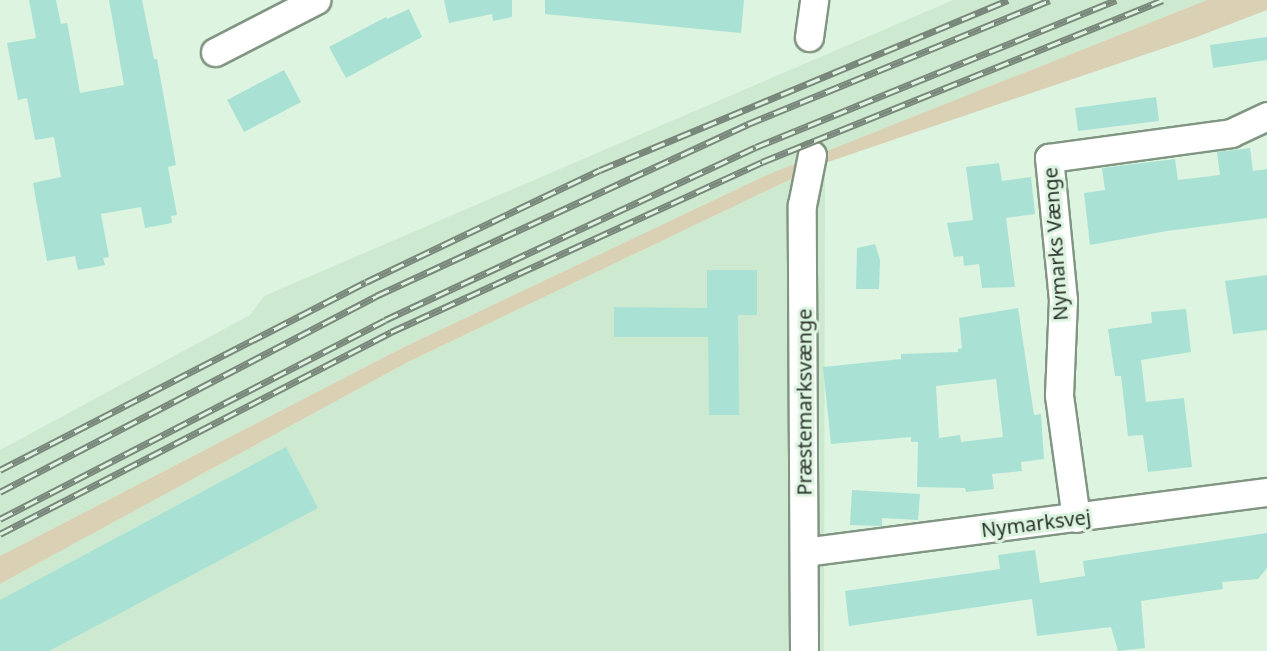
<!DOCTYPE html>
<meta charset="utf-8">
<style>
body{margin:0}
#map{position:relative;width:1267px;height:651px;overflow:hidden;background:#ddf4e0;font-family:"Noto Sans",sans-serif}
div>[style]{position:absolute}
.built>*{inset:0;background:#cdead1}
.green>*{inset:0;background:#dad0b4}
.building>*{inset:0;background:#a9e2d5}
.roads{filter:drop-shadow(2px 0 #819583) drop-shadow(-2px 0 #819583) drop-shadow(0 2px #819583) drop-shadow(0 -2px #819583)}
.minor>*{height:27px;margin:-13.5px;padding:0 13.5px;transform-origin:13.5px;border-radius:13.5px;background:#fff}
.rail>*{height:7px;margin-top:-3.5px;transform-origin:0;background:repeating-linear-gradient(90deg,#ddf4e0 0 14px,#79887b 0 28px);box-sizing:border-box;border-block:2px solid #79887b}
span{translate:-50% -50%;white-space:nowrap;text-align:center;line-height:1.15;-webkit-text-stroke:6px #ddf4e0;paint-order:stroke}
.street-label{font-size:20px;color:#2a332b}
</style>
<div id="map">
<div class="built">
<i style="clip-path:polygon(953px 0,1207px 0,769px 174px,400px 349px,0 556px,0 450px,250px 315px,264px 296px)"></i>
<i style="clip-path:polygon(825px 163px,824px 651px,0 651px,0 584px,406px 363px)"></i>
</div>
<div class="green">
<i style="clip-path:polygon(1207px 0,1267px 0,1267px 10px,1194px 38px,825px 163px,406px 363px,0 584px,0 556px,400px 349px,769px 174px)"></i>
</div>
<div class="building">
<i style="clip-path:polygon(29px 0,56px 0,61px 24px,67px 23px,68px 27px,80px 93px,124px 85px,109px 0,142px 0,154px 59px,157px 59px,176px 165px,168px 167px,177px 215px,171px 216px,172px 223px,145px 228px,141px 207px,101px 214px,109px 257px,103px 258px,105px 265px,78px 270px,75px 256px,47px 261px,33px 183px,61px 177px,54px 137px,35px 140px,27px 98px,18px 100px,7px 43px,36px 38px)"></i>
<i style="clip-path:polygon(444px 0,512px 0,512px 17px,493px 21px,492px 14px,449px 23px)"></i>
<i style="clip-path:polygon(545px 0,744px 0,741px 33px,545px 14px)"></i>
<i style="clip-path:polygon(409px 9px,422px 37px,346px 78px,329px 47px,386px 17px,387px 19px)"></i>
<i style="clip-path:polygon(1267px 37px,1267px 60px,1213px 68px,1210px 45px)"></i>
<i style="clip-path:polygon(284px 70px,301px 102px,244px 132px,227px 100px)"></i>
<i style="clip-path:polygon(1156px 97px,1159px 121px,1078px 131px,1075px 108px)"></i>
<i style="clip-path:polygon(1250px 148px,1253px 171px,1267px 169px,1267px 218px,1167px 231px,1090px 245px,1084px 193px,1105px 190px,1102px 168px,1175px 159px,1178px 180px,1220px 175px,1217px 152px)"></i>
<i style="clip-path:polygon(999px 163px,1002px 181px,1031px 177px,1035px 214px,1006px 218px,1015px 287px,982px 288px,979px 264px,964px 266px,963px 256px,954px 257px,947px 223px,973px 220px,966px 167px)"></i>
<i style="clip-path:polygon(875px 244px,880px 260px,879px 289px,856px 289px,857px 248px)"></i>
<i style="clip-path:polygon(707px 270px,757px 270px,757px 315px,738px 315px,739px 415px,709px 415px,708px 337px,614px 337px,614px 307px,707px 308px)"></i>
<i style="clip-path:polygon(1267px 275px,1267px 330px,1233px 334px,1225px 281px)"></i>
<i style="clip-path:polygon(evenodd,1018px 308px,1034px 415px,1041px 414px,1044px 459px,1021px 462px,1022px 471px,992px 474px,994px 489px,966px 492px,965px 488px,917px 487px,918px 442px,911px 442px,911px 437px,831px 444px,823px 367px,901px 359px,901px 354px,958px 352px,958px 349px,962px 348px,959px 318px,1018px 308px,996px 379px,1003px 437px,961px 442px,960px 435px,939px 438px,936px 386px,996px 379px)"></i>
<i style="clip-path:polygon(1186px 309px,1191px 352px,1141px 360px,1146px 402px,1184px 398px,1192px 467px,1148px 472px,1143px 435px,1128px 436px,1121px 376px,1115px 376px,1108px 329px,1152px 323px,1151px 312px)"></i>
<i style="clip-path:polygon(286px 447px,318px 508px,49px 651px,0 651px,0 600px)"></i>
<i style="clip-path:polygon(852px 490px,920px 494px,918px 520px,882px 518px,882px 526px,850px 525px)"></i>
<i style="clip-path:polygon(1267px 533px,1267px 568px,1258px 579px,1222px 582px,1223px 589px,1141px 601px,1145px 648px,1118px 651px,1111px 627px,1037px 636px,1032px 599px,849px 626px,845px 591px,1000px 569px,998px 555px,1035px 550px,1040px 583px,1085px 576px,1083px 561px)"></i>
</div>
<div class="roads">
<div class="minor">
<i style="left:809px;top:37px;width:37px;rotate:-82deg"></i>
<i style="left:215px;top:52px;width:114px;rotate:-27.2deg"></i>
<i style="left:1076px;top:518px;width:124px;rotate:-97.9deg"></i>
<i style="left:1059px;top:395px;width:95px;rotate:-87.6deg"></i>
<i style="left:1063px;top:300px;width:143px;rotate:-95.6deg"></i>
<i style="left:1049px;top:158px;width:184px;rotate:-7.8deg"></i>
<i style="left:1231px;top:133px;width:40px;rotate:-25deg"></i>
<i style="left:804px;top:552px;width:467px;rotate:-7.4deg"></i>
<i style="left:804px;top:651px;width:446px;rotate:-90.3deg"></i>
<i style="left:802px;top:205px;width:51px;rotate:-78.7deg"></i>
</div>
</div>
<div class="rail">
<i style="left:0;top:470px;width:411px;rotate:-27.2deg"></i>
<i style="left:366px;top:282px;width:259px;rotate:-25.6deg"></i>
<i style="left:600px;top:170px;width:442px;rotate:-22.6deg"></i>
<i style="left:0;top:492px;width:424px;rotate:-27.5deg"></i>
<i style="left:376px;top:296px;width:410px;rotate:-24.8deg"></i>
<i style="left:748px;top:124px;width:326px;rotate:-22.3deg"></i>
<i style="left:0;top:519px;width:433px;rotate:-27.3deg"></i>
<i style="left:385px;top:320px;width:409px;rotate:-25deg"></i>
<i style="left:756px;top:147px;width:389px;rotate:-22.2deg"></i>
<i style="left:0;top:534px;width:440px;rotate:-27.3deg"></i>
<i style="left:391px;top:332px;width:408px;rotate:-24.6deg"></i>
<i style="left:762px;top:162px;width:432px;rotate:-22deg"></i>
</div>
<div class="street-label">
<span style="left:1055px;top:244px;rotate:-94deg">Nymarks Vænge</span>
<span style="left:804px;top:402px;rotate:-90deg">Præstemarksvænge</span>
<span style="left:1036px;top:523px;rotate:-7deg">Nymarksvej</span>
</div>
</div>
